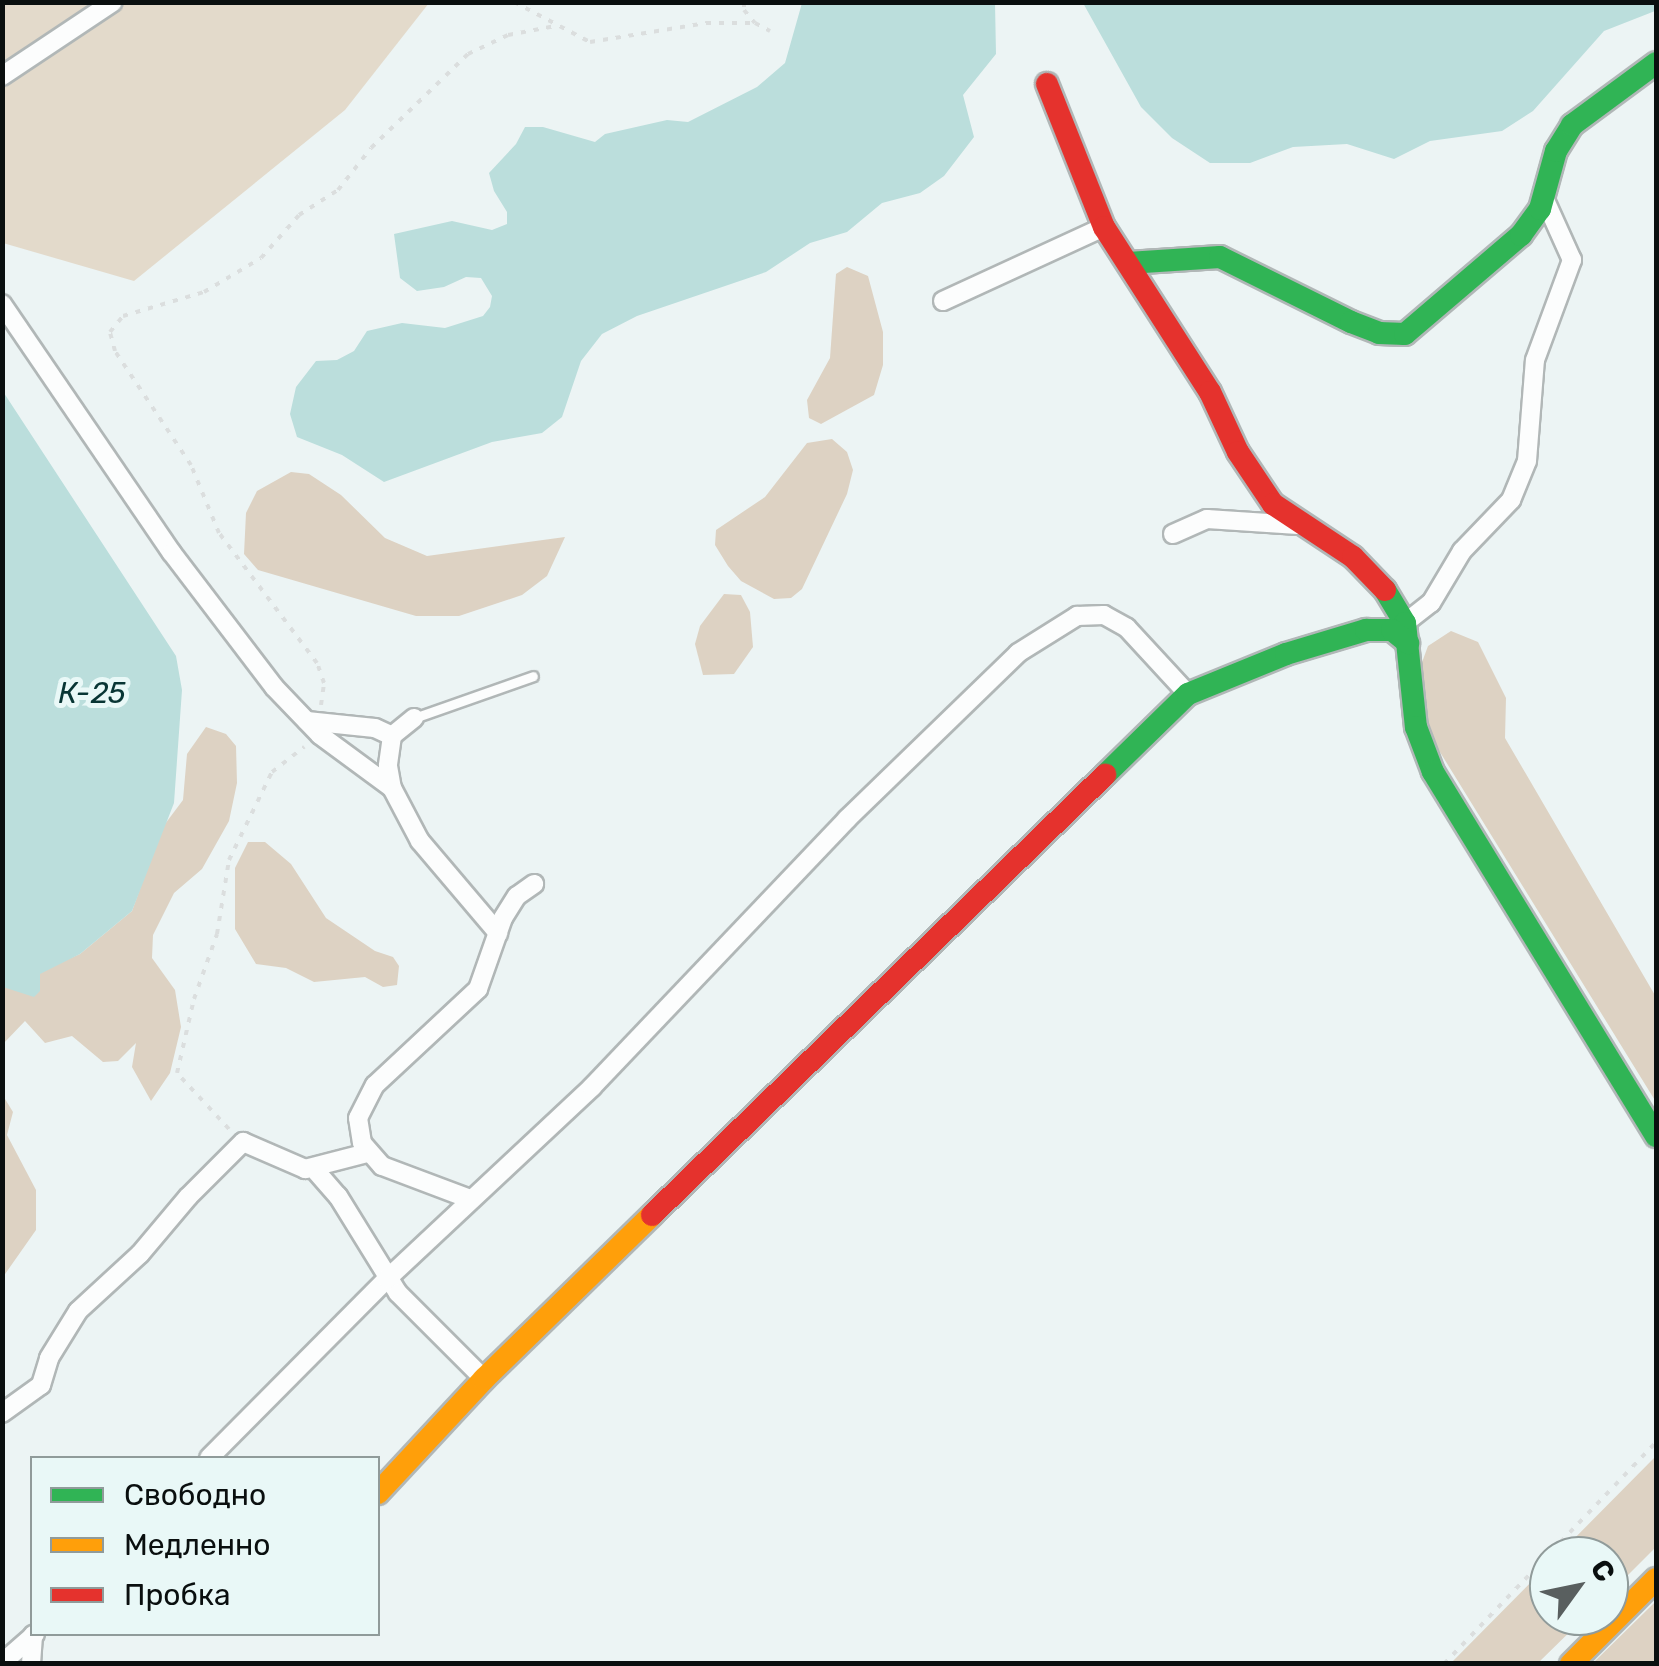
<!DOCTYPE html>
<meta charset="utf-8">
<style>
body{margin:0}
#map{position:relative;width:1659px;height:1666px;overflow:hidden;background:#ecf4f4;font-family:Rubik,sans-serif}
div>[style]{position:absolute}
.green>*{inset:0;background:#e3dacb}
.forest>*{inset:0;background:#ddd2c3}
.water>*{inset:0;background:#bbdedc}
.path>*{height:4px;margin-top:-2px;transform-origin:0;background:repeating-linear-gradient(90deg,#dbdede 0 5px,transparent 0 13px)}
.roads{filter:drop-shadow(2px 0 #b1b7b7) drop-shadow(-2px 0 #b1b7b7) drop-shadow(0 2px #b1b7b7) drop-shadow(0 -2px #b1b7b7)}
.lane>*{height:9px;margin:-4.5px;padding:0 4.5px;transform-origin:4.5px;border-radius:4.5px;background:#fcfdfd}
.street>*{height:18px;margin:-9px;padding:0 9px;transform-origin:9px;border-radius:9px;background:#fcfdfd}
.fast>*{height:22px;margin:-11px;padding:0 11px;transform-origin:11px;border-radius:11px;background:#30b455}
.slow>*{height:22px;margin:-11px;padding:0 11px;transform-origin:11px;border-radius:11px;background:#ff9f0a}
.jam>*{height:22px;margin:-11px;padding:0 11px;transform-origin:11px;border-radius:11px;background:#e5322d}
span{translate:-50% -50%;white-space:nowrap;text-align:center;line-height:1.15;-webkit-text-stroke:10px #e9f8f7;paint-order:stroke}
.water-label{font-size:30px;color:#083534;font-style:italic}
.frame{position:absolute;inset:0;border:5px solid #0a0f0f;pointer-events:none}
.legend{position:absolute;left:30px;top:1456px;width:350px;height:180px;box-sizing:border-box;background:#e9f8f7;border:2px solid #909b9a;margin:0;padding:12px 18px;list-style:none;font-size:30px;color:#0a0f0f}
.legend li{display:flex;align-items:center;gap:20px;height:50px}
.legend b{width:50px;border:2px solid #909b9a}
.north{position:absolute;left:1529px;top:1536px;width:100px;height:100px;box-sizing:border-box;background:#e9f8f7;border:2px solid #909b9a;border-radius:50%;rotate:57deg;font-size:28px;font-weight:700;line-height:40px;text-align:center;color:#0a0f0f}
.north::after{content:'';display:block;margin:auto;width:35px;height:45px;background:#595f5f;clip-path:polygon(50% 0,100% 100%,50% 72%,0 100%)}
</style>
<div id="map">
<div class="green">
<i style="clip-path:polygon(2px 3px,429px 3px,345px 110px,134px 281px,3px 243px)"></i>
</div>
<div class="forest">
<i style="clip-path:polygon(847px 267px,868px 276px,883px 332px,883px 365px,874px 395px,821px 424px,809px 418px,807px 400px,830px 358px,836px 274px)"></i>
<i style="clip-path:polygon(832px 439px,847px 452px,853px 470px,847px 494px,802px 589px,791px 598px,774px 599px,741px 581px,728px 566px,715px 545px,716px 530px,765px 497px,807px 443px)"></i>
<i style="clip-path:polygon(291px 472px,309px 474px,341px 495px,385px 538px,427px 556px,565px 537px,547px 576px,522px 595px,459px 616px,416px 616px,258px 570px,244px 554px,246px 513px,257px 491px)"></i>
<i style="clip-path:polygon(724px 594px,741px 595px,750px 612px,753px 647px,734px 674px,703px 675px,695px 644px,700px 626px)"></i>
<i style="clip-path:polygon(1451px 631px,1478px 642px,1506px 698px,1505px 738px,1656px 997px,1656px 1102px,1435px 744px,1420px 703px,1421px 665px,1428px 646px)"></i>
<i style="clip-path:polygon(206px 727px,226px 734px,236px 746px,237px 783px,229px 821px,202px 869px,174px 893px,153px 935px,152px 958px,175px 990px,181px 1027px,170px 1073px,151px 1101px,132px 1067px,136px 1043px,118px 1061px,103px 1062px,72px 1036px,45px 1043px,25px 1021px,3px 1044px,3px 987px,80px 954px,132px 911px,162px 828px,183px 800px,187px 754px)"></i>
<i style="clip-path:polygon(248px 842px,265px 842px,291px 864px,326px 918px,375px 951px,393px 957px,399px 966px,397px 985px,383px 987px,365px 977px,314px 982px,286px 968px,256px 964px,235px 929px,235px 868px)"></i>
<i style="clip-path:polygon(2px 1094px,13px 1112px,7px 1135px,36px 1190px,36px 1230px,3px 1277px)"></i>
<i style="clip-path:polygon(1656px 1456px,1656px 1547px,1609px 1594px,1609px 1556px,1557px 1556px)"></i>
<i style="clip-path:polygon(1549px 1564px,1549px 1616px,1586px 1616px,1538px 1663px,1451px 1663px)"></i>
<i style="clip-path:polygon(1656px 1601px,1656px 1663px,1593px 1663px,1649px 1608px)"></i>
</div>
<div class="water">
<i style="clip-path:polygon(1656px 2px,1655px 11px,1604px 31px,1533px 111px,1502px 131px,1430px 141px,1394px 159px,1347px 144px,1293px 147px,1250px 163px,1210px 163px,1172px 138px,1141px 107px,1083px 3px)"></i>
<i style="clip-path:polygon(802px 3px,995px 3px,996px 54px,963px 95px,974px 137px,944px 176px,920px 193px,882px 203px,847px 232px,810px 243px,766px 272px,637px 316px,602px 334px,581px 361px,562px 417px,542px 433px,492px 442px,384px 482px,342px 455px,297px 437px,290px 414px,296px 387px,316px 361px,337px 360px,354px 351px,367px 331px,402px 323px,445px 328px,483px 316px,490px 307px,492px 296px,481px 278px,466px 277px,444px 287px,417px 291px,400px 278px,394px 234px,452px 221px,492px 230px,507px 224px,507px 212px,494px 191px,489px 173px,516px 144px,525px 127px,543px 127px,595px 142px,605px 134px,667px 120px,688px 122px,757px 87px,785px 63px)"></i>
<i style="clip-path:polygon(2px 390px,176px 656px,182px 690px,174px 803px,132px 911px,80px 954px,40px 974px,40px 991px,34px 997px,3px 987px)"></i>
</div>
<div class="path">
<i style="left:514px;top:2px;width:86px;rotate:27.8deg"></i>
<i style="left:590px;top:42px;width:118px;rotate:-9.3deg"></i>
<i style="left:706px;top:23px;width:49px"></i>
<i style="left:755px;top:23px;width:17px;rotate:28deg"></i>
<i style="left:744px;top:2px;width:8px;rotate:90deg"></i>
<i style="left:744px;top:10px;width:17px;rotate:50deg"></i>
<i style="left:321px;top:705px;width:22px;rotate:-82deg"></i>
<i style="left:324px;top:683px;width:21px;rotate:-109deg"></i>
<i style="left:317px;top:663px;width:163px;rotate:-127deg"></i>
<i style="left:219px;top:533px;width:74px;rotate:-112.4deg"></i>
<i style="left:191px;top:465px;width:137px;rotate:-123.7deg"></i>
<i style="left:115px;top:351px;width:20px;rotate:-105deg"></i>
<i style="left:110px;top:332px;width:21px;rotate:-51deg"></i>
<i style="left:123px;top:316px;width:84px;rotate:-16.5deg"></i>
<i style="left:204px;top:292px;width:66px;rotate:-30.8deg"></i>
<i style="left:261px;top:258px;width:57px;rotate:-48.5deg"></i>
<i style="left:299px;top:215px;width:46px;rotate:-32.7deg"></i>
<i style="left:338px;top:190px;width:53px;rotate:-51.8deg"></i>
<i style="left:371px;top:148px;width:135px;rotate:-44.1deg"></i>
<i style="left:468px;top:54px;width:44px;rotate:-25.4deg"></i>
<i style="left:508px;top:35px;width:48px;rotate:-10.8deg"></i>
<i style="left:229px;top:1129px;width:76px;rotate:-132.9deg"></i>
<i style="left:177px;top:1073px;width:76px;rotate:-77.1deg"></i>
<i style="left:194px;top:999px;width:69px;rotate:-70.5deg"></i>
<i style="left:217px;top:934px;width:75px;rotate:-80.8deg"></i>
<i style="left:229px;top:860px;width:98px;rotate:-64deg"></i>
<i style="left:272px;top:772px;width:41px;rotate:-38deg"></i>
<i style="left:1444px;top:1664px;width:307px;rotate:-46.3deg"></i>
</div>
<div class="roads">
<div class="lane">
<i style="left:414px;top:718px;width:126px;rotate:-19.4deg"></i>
</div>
<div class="street">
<i style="left:2px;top:76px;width:133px;rotate:-33.7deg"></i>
<i style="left:943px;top:301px;width:177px;rotate:-24.7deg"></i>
<i style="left:2px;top:304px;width:301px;rotate:55.7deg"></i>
<i style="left:172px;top:553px;width:168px;rotate:52.7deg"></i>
<i style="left:274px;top:687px;width:66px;rotate:46.2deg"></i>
<i style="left:320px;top:735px;width:89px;rotate:36.4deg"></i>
<i style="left:1173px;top:534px;width:37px;rotate:-24deg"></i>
<i style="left:1207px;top:519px;width:91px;rotate:3.8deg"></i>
<i style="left:1405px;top:623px;width:33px;rotate:-38deg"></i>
<i style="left:1431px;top:603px;width:61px;rotate:-59.2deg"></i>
<i style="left:1462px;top:551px;width:71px;rotate:-46.1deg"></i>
<i style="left:1511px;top:500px;width:42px;rotate:-67.7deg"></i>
<i style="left:1527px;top:461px;width:101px;rotate:-85.5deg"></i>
<i style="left:1535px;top:360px;width:107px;rotate:-69.7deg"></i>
<i style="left:1572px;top:260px;width:68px;rotate:-114.3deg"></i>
<i style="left:414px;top:718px;width:28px;rotate:141deg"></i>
<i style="left:392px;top:736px;width:30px;rotate:98deg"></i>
<i style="left:388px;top:766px;width:22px;rotate:80deg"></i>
<i style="left:392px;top:788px;width:60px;rotate:62.2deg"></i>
<i style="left:420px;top:841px;width:121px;rotate:49.7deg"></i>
<i style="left:307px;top:721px;width:68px;rotate:5.9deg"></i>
<i style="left:375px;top:728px;width:19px;rotate:25deg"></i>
<i style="left:315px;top:1170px;width:35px;rotate:49deg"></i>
<i style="left:338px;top:1196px;width:114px;rotate:58.3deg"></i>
<i style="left:398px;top:1293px;width:122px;rotate:45deg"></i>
<i style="left:470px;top:1199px;width:94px;rotate:-159.4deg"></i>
<i style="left:382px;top:1166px;width:30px;rotate:-131deg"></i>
<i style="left:362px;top:1143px;width:25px;rotate:-99deg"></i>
<i style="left:358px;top:1118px;width:37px;rotate:-63deg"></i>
<i style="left:375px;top:1085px;width:141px;rotate:-43deg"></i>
<i style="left:478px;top:989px;width:75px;rotate:-70.6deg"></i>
<i style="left:503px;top:918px;width:26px;rotate:-58deg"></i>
<i style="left:517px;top:896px;width:21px;rotate:-35deg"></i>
<i style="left:2px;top:1413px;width:48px;rotate:-35.7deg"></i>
<i style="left:41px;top:1385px;width:28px;rotate:-73deg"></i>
<i style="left:49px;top:1358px;width:55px;rotate:-58.3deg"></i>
<i style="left:78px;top:1311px;width:84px;rotate:-42.6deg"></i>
<i style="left:140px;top:1254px;width:75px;rotate:-49.9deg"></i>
<i style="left:188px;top:1197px;width:78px;rotate:-45deg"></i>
<i style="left:243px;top:1142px;width:68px;rotate:23.5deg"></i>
<i style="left:305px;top:1169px;width:64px;rotate:-14.5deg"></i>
<i style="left:209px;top:1458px;width:252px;rotate:-45.2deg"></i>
<i style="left:387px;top:1279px;width:281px;rotate:-43.1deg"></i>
<i style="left:592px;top:1087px;width:370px;rotate:-46.4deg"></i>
<i style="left:847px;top:819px;width:238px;rotate:-44.1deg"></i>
<i style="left:1018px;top:653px;width:70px;rotate:-32.1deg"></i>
<i style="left:1077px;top:616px;width:27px;rotate:-2deg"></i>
<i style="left:1104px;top:615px;width:26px;rotate:29deg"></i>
<i style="left:1127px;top:628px;width:90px;rotate:47.3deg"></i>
<i style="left:10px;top:1656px;width:33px;rotate:-41deg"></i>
<i style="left:31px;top:1664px;width:29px;rotate:-86deg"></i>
</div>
<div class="fast">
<i style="left:1128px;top:263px;width:92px;rotate:-3.7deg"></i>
<i style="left:1220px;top:257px;width:146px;rotate:26.4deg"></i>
<i style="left:1351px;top:322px;width:30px;rotate:21deg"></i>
<i style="left:1379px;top:333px;width:26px;rotate:2deg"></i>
<i style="left:1405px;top:334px;width:153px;rotate:-40.5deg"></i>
<i style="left:1521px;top:235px;width:32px;rotate:-54deg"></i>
<i style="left:1540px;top:209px;width:60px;rotate:-74.6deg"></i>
<i style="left:1556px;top:151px;width:31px;rotate:-58deg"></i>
<i style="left:1572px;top:125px;width:104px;rotate:-36.4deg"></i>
<i style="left:1385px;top:590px;width:39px;rotate:59deg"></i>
<i style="left:1405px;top:623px;width:105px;rotate:84deg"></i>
<i style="left:1416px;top:727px;width:48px;rotate:69.3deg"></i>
<i style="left:1433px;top:772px;width:427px;rotate:58.5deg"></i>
<i style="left:1105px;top:775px;width:116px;rotate:-44.3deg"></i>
<i style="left:1188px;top:694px;width:106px;rotate:-22.2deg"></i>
<i style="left:1286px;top:654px;width:84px;rotate:-16.7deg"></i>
<i style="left:1366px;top:630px;width:26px"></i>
<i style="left:1392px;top:630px;width:21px;rotate:39deg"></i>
</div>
<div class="slow">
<i style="left:378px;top:1493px;width:156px;rotate:-47.1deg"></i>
<i style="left:484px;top:1379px;width:235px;rotate:-44.3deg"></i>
<i style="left:1571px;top:1664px;width:120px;rotate:-45deg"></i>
</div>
<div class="jam">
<i style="left:1047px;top:84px;width:154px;rotate:68.3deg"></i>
<i style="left:1104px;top:227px;width:196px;rotate:57.3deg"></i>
<i style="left:1210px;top:392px;width:66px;rotate:65deg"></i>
<i style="left:1238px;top:452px;width:63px;rotate:56.1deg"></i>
<i style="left:1273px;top:504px;width:96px;rotate:33.5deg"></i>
<i style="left:1353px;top:557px;width:46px;rotate:45.9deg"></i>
<i style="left:652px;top:1215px;width:632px;rotate:-44.17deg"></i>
</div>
</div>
<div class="water-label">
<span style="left:92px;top:693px">К-25</span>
</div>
<div class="frame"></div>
<ul class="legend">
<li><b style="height:12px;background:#30b455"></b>Свободно</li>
<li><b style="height:12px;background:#ff9f0a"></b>Медленно</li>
<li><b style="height:12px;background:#e5322d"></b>Пробка</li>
</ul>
<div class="north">С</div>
</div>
